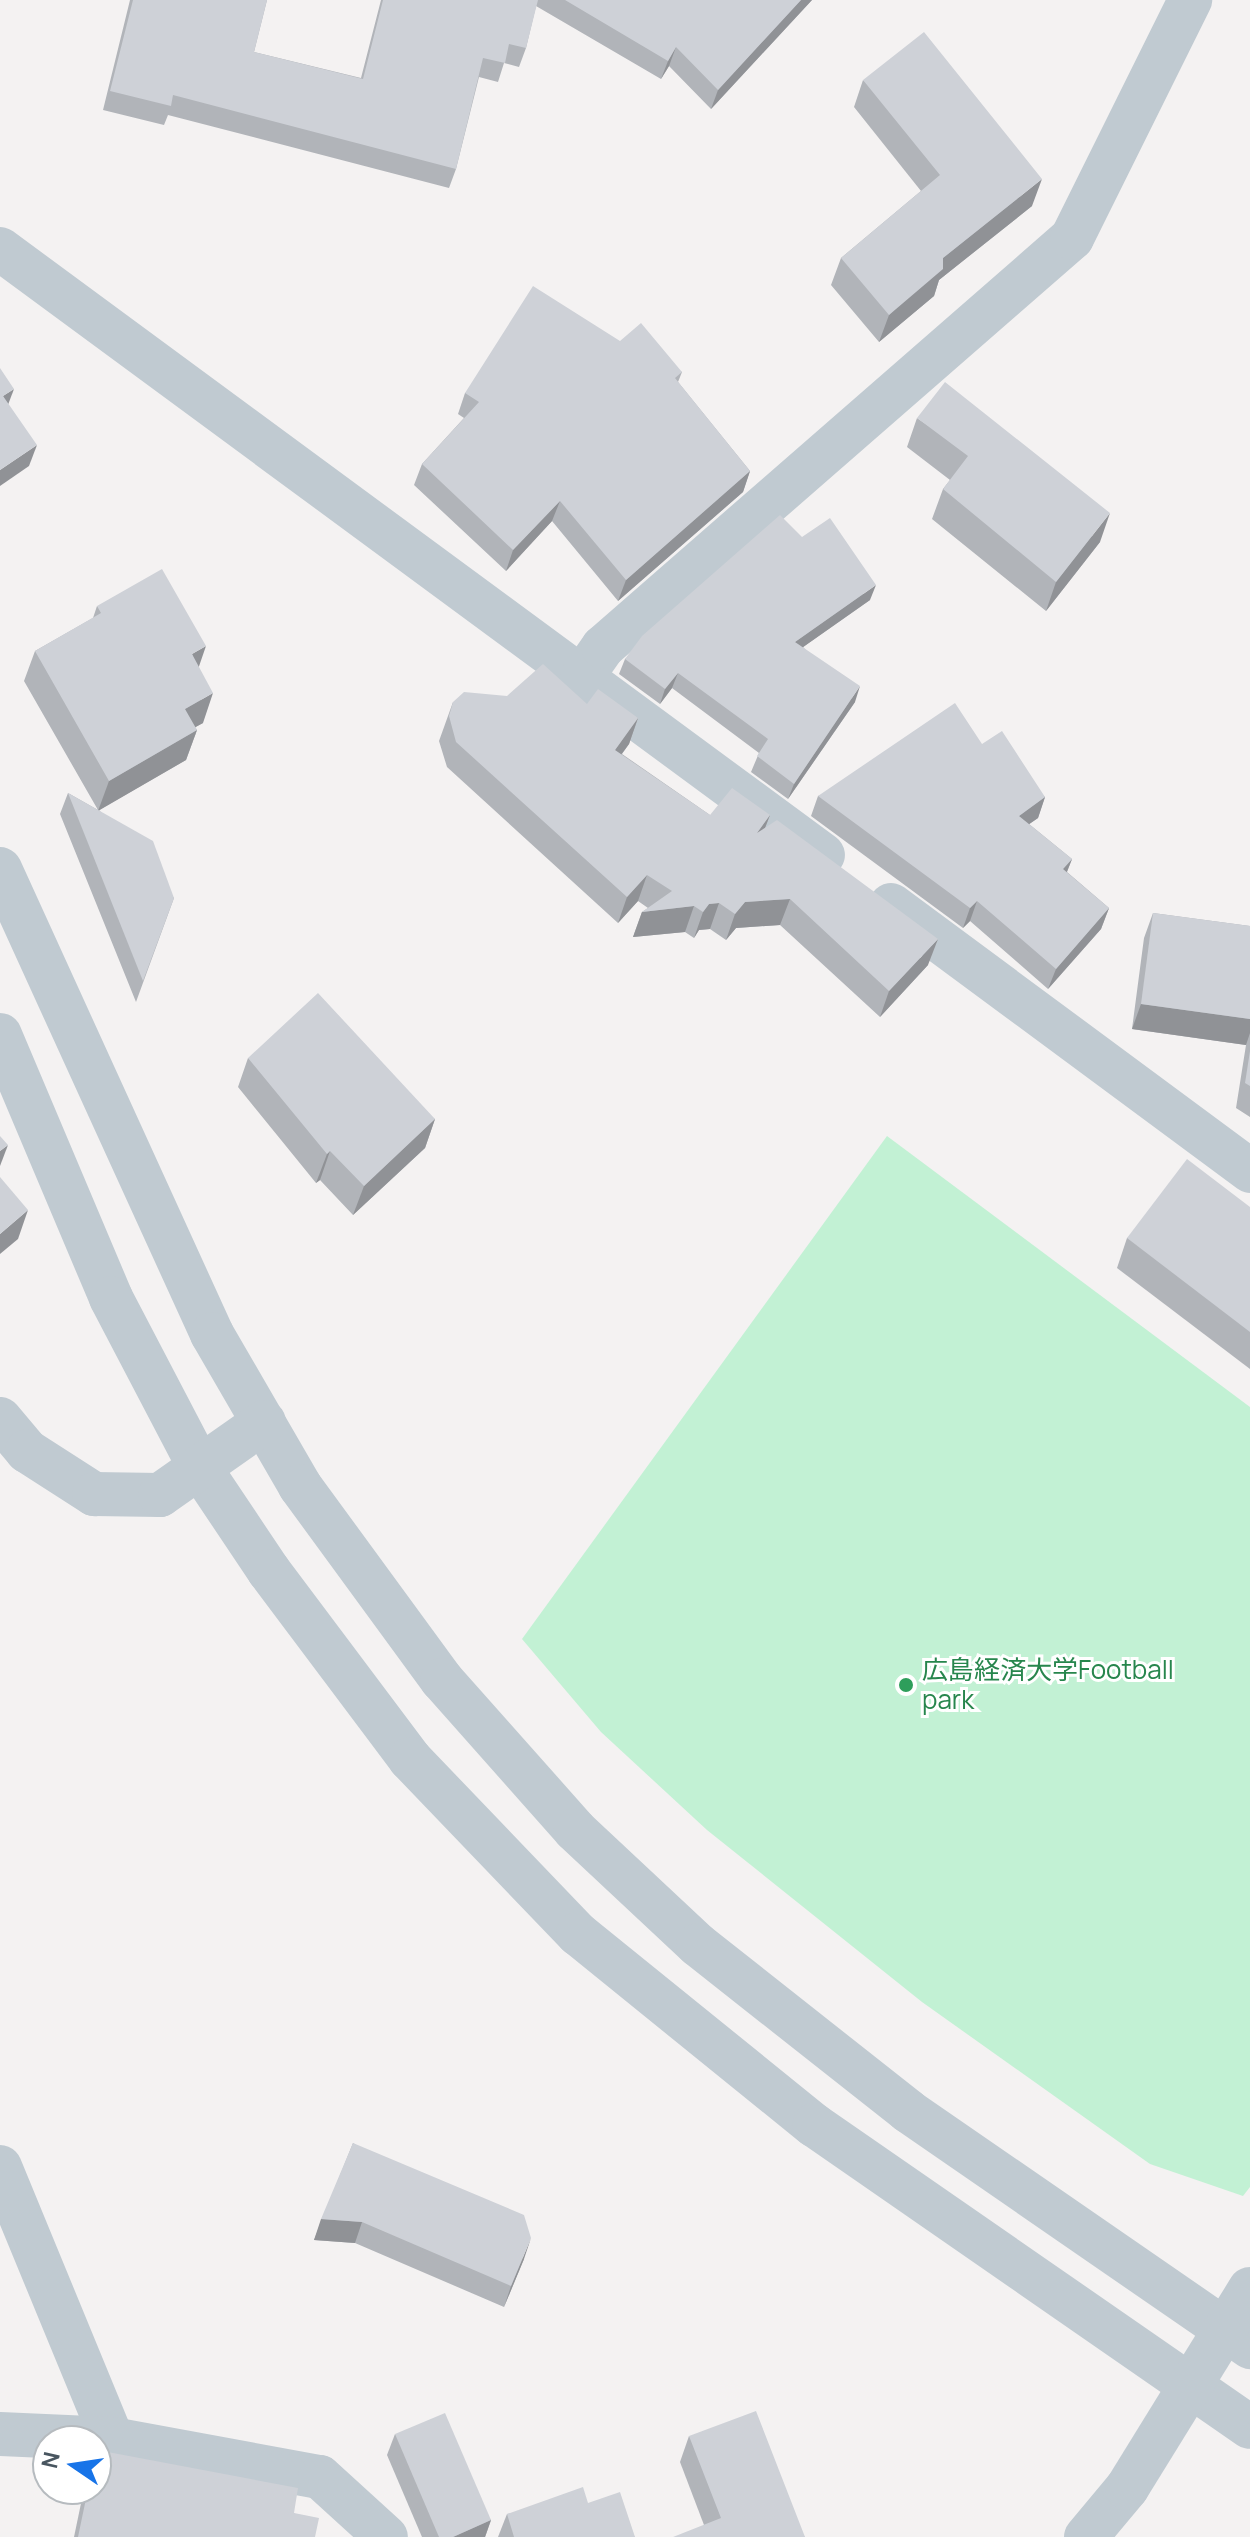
<!DOCTYPE html>
<meta charset="utf-8">
<style>
body{margin:0}
#map{position:relative;width:1250px;height:2537px;overflow:hidden;background:#f4f2f2;font-family:Manrope,"Noto Sans JP",sans-serif}
div>[style]{position:absolute}
.green>*{inset:0;background:#c2f1d4}
.minor>*{height:44px;margin:-22px;padding:0 22px;transform-origin:22px;border-radius:22px;background:#c0cad1}
.wall>*{inset:0;background:#b1b4b9}
.shaded-wall>*{inset:0;background:#909296}
.building>*{inset:0;background:#ced1d7}
.dots>*{width:22px;height:22px;translate:-50% -50%;box-sizing:border-box;border:4px solid #fff;border-radius:50%}
span{translate:-50% -50%;white-space:nowrap;text-align:center;line-height:1.15;-webkit-text-stroke:6px #fff;paint-order:stroke}
.leisure-label{font-size:26px;color:#27864d}
.left{translate:0 -50%;text-align:left}
.north{position:absolute;left:32px;top:2425px;width:80px;height:80px;box-sizing:border-box;background:#fff;border:2px solid #b6bbbf;border-radius:50%;rotate:283deg;font-size:22px;font-weight:700;line-height:32px;text-align:center;color:#495660}
.north::after{content:'';display:block;margin:auto;width:28px;height:36px;background:#1874e8;clip-path:polygon(50% 0,100% 100%,50% 72%,0 100%)}
</style>
<div id="map">
<div class="green">
<i style="clip-path:polygon(887px 1136px,1250px 1407px,1250px 2187px,1243px 2196px,1150px 2164px,922px 2002px,707px 1830px,601px 1732px,522px 1639px)"></i>
</div>
<div class="minor">
<i style="left:0;top:249px;width:1022px;rotate:36.37deg"></i>
<i style="left:582px;top:677px;width:37px;rotate:-55deg"></i>
<i style="left:603px;top:647px;width:622px;rotate:-41.09deg"></i>
<i style="left:1072px;top:238px;width:266px;rotate:-63.6deg"></i>
<i style="left:0;top:869px;width:511px;rotate:65.49deg"></i>
<i style="left:212px;top:1334px;width:176px;rotate:59.9deg"></i>
<i style="left:300px;top:1486px;width:240px;rotate:53.8deg"></i>
<i style="left:442px;top:1680px;width:200px;rotate:48.4deg"></i>
<i style="left:575px;top:1830px;width:168px;rotate:43.1deg"></i>
<i style="left:698px;top:1945px;width:268px;rotate:38.3deg"></i>
<i style="left:908px;top:2111px;width:416px;rotate:34.6deg"></i>
<i style="left:891px;top:905px;width:447px;rotate:36.5deg"></i>
<i style="left:0;top:1035px;width:285px;rotate:67.1deg"></i>
<i style="left:111px;top:1298px;width:192px;rotate:62.4deg"></i>
<i style="left:200px;top:1468px;width:124px;rotate:56.2deg"></i>
<i style="left:269px;top:1571px;width:235px;rotate:53.1deg"></i>
<i style="left:410px;top:1759px;width:243px;rotate:46.2deg"></i>
<i style="left:578px;top:1934px;width:304px;rotate:39deg"></i>
<i style="left:814px;top:2125px;width:530px;rotate:34.71deg"></i>
<i style="left:0;top:1419px;width:42px;rotate:49.8deg"></i>
<i style="left:27px;top:1451px;width:80px;rotate:32.7deg"></i>
<i style="left:94px;top:1494px;width:66px;rotate:0.9deg"></i>
<i style="left:160px;top:1495px;width:127px;rotate:-35.1deg"></i>
<i style="left:0;top:2167px;width:294px;rotate:67.6deg"></i>
<i style="left:0;top:2434px;width:112px;rotate:2.6deg"></i>
<i style="left:112px;top:2439px;width:211px;rotate:10.4deg"></i>
<i style="left:320px;top:2477px;width:89px;rotate:42.3deg"></i>
<i style="left:1086px;top:2537px;width:64px;rotate:-50.1deg"></i>
<i style="left:1127px;top:2488px;width:234px;rotate:-58.3deg"></i>
</div>
<div class="wall">
<i style="clip-path:polygon(130px 0,267px 0,254px 52px,361px 78px,381px 0,812px 0,711px 109px,669px 66px,661px 79px,536px 6px,526px 48px,519px 67px,504px 63px,498px 82px,479px 77px,456px 169px,449px 188px,168px 115px,164px 125px,103px 110px)"></i>
<i style="clip-path:polygon(863px 80px,1032px 206px,939px 280px,934px 296px,879px 342px,831px 285px,841px 258px,921px 191px,854px 107px)"></i>
<i style="clip-path:polygon(620px 341px,682px 372px,678px 382px,750px 471px,743px 492px,618px 601px,552px 521px,506px 571px,414px 485px,422px 464px,464px 418px,458px 414px,465px 393px)"></i>
<i style="clip-path:polygon(917px 418px,1100px 542px,1046px 611px,932px 519px,943px 489px,950px 480px,907px 447px)"></i>
<i style="clip-path:polygon(802px 537px,870px 600px,803px 647px,855px 702px,788px 799px,751px 772px,759px 753px,672px 688px,660px 704px,619px 674px,625px 659px)"></i>
<i style="clip-path:polygon(97px 606px,199px 667px,203px 723px,195px 727px,197px 730px,186px 760px,99px 810px,174px 898px,136px 1002px,60px 814px,68px 793px,98px 810px,24px 681px,35px 651px,93px 618px)"></i>
<i style="clip-path:polygon(453px 702px,587px 704px,638px 718px,629px 744px,622px 754px,710px 815px,770px 815px,765px 828px,928px 965px,880px 1017px,780px 925px,736px 928px,726px 940px,710px 929px,699px 930px,694px 938px,685px 932px,633px 937px,642px 912px,648px 908px,638px 901px,618px 923px,447px 767px,439px 741px)"></i>
<i style="clip-path:polygon(982px 744px,1045px 797px,1038px 818px,1029px 824px,1072px 859px,1067px 872px,1109px 908px,1101px 929px,1048px 989px,970px 921px,963px 928px,811px 816px,818px 796px)"></i>
<i style="clip-path:polygon(1153px 913px,1250px 926px,1250px 1117px,1236px 1108px,1246px 1045px,1132px 1029px,1144px 938px)"></i>
<i style="clip-path:polygon(248px 1058px,435px 1119px,425px 1148px,353px 1215px,320px 1180px,316px 1183px,238px 1087px)"></i>
<i style="clip-path:polygon(1250px 1207px,1250px 1369px,1117px 1268px,1127px 1238px)"></i>
<i style="clip-path:polygon(353px 2143px,524px 2259px,504px 2307px,355px 2243px,314px 2240px)"></i>
<i style="clip-path:polygon(395px 2434px,491px 2520px,485px 2537px,422px 2537px,387px 2455px)"></i>
<i style="clip-path:polygon(689px 2436px,805px 2537px,704px 2525px,680px 2462px)"></i>
<i style="clip-path:polygon(84px 2489px,96px 2489px,294px 2513px,315px 2537px,74px 2537px)"></i>
<i style="clip-path:polygon(588px 2503px,635px 2537px,498px 2537px,507px 2514px)"></i>
</div>
<div class="shaded-wall">
<i style="clip-path:polygon(801px 0,812px 0,711px 109px,718px 90px)"></i>
<i style="clip-path:polygon(676px 47px,669px 66px,661px 79px,668px 61px)"></i>
<i style="clip-path:polygon(1042px 179px,1032px 206px,939px 280px,934px 296px,879px 342px,889px 315px,943px 258px)"></i>
<i style="clip-path:polygon(14px 389px,6px 410px,3px 396px)"></i>
<i style="clip-path:polygon(37px 445px,29px 466px,0 486px,0 470px)"></i>
<i style="clip-path:polygon(750px 471px,743px 492px,618px 601px,626px 580px)"></i>
<i style="clip-path:polygon(560px 501px,552px 521px,506px 571px,513px 550px)"></i>
<i style="clip-path:polygon(1110px 513px,1100px 542px,1046px 611px,1056px 582px)"></i>
<i style="clip-path:polygon(876px 585px,870px 600px,789px 657px,795px 642px)"></i>
<i style="clip-path:polygon(206px 646px,196px 675px,192px 654px)"></i>
<i style="clip-path:polygon(678px 673px,672px 688px,660px 704px,665px 689px)"></i>
<i style="clip-path:polygon(860px 686px,855px 702px,788px 799px,794px 784px)"></i>
<i style="clip-path:polygon(213px 693px,203px 723px,174px 739px,185px 709px)"></i>
<i style="clip-path:polygon(638px 718px,629px 744px,606px 775px,615px 750px)"></i>
<i style="clip-path:polygon(197px 730px,186px 760px,98px 811px,109px 781px)"></i>
<i style="clip-path:polygon(1045px 797px,1038px 818px,1012px 836px,1019px 816px)"></i>
<i style="clip-path:polygon(770px 815px,760px 841px,757px 833px)"></i>
<i style="clip-path:polygon(1072px 859px,1064px 879px,1063px 869px)"></i>
<i style="clip-path:polygon(647px 875px,638px 901px,618px 923px,627px 897px)"></i>
<i style="clip-path:polygon(790px 899px,780px 925px,736px 928px,726px 940px,735px 914px,745px 902px)"></i>
<i style="clip-path:polygon(977px 901px,970px 921px,963px 928px,970px 908px)"></i>
<i style="clip-path:polygon(719px 903px,710px 929px,699px 930px,694px 938px,703px 912px,709px 904px)"></i>
<i style="clip-path:polygon(694px 906px,685px 932px,633px 937px,642px 912px)"></i>
<i style="clip-path:polygon(1109px 908px,1101px 929px,1048px 989px,1056px 969px)"></i>
<i style="clip-path:polygon(938px 939px,928px 965px,880px 1017px,889px 991px)"></i>
<i style="clip-path:polygon(1141px 1004px,1250px 1019px,1250px 1033px,1246px 1045px,1132px 1029px)"></i>
<i style="clip-path:polygon(435px 1119px,425px 1148px,353px 1215px,364px 1186px)"></i>
<i style="clip-path:polygon(8px 1145px,0 1166px,0 1151px)"></i>
<i style="clip-path:polygon(330px 1151px,320px 1180px,316px 1183px,327px 1154px)"></i>
<i style="clip-path:polygon(28px 1210px,18px 1239px,0 1254px,0 1234px)"></i>
<i style="clip-path:polygon(321px 2219px,362px 2222px,355px 2243px,314px 2240px)"></i>
<i style="clip-path:polygon(531px 2238px,524px 2259px,504px 2307px,511px 2286px)"></i>
<i style="clip-path:polygon(491px 2520px,485px 2537px,453px 2537px)"></i>
</div>
<div class="building">
<i style="clip-path:polygon(133px 0,267px 0,254px 52px,363px 79px,383px 0,538px 0,526px 48px,509px 44px,505px 63px,483px 58px,456px 169px,173px 95px,171px 106px,110px 91px)"></i>
<i style="clip-path:polygon(565px 0,801px 0,718px 90px,676px 47px,668px 61px)"></i>
<i style="clip-path:polygon(924px 32px,1042px 179px,943px 258px,943px 269px,889px 315px,841px 258px,940px 175px,863px 80px)"></i>
<i style="clip-path:polygon(533px 286px,620px 341px,641px 323px,682px 372px,675px 378px,750px 471px,626px 580px,560px 501px,513px 550px,422px 464px,479px 402px,465px 393px)"></i>
<i style="clip-path:polygon(0 368px,14px 389px,3px 396px,37px 445px,0 470px)"></i>
<i style="clip-path:polygon(945px 382px,1110px 513px,1056px 582px,943px 489px,968px 456px,917px 418px)"></i>
<i style="clip-path:polygon(780px 515px,802px 537px,830px 518px,876px 585px,795px 642px,860px 686px,794px 784px,757px 756px,768px 739px,678px 673px,665px 689px,625px 659px,642px 636px)"></i>
<i style="clip-path:polygon(162px 569px,206px 646px,192px 654px,213px 693px,185px 709px,197px 730px,109px 781px,35px 651px,101px 613px,97px 606px)"></i>
<i style="clip-path:polygon(543px 664px,587px 704px,598px 689px,638px 718px,615px 750px,710px 815px,732px 788px,770px 815px,757px 833px,777px 820px,938px 939px,889px 991px,790px 899px,745px 902px,735px 914px,719px 903px,709px 904px,703px 912px,694px 906px,642px 912px,672px 891px,647px 875px,627px 897px,456px 742px,449px 716px,453px 702px,464px 692px,507px 696px)"></i>
<i style="clip-path:polygon(955px 703px,982px 744px,1002px 731px,1045px 797px,1019px 816px,1072px 859px,1063px 869px,1109px 908px,1056px 969px,977px 901px,970px 908px,818px 796px)"></i>
<i style="clip-path:polygon(68px 793px,153px 841px,174px 898px,143px 981px)"></i>
<i style="clip-path:polygon(1153px 913px,1250px 926px,1250px 1019px,1141px 1004px)"></i>
<i style="clip-path:polygon(318px 993px,435px 1119px,364px 1186px,330px 1151px,327px 1154px,248px 1058px)"></i>
<i style="clip-path:polygon(1250px 1051px,1250px 1086px,1245px 1083px)"></i>
<i style="clip-path:polygon(0 1136px,8px 1145px,0 1151px)"></i>
<i style="clip-path:polygon(1187px 1159px,1250px 1207px,1250px 1332px,1127px 1238px)"></i>
<i style="clip-path:polygon(0 1177px,28px 1210px,0 1234px)"></i>
<i style="clip-path:polygon(353px 2143px,524px 2215px,531px 2238px,511px 2286px,362px 2222px,321px 2219px)"></i>
<i style="clip-path:polygon(756px 2411px,805px 2537px,673px 2537px,721px 2518px,689px 2436px)"></i>
<i style="clip-path:polygon(445px 2413px,491px 2520px,453px 2537px,439px 2537px,395px 2434px)"></i>
<i style="clip-path:polygon(97px 2450px,298px 2488px,294px 2513px,319px 2518px,315px 2537px,78px 2537px,88px 2489px,96px 2489px)"></i>
<i style="clip-path:polygon(583px 2487px,588px 2503px,620px 2492px,635px 2537px,514px 2537px,507px 2514px)"></i>
</div>
<div class="dots">
<i style="left:906px;top:1685px;background:#2e9e5b"></i>
</div>
<div class="leisure-label">
<span class="left" style="left:922px;top:1685px">広島経済大学Football<br>park</span>
</div>
<div class="north">N</div>
</div>
